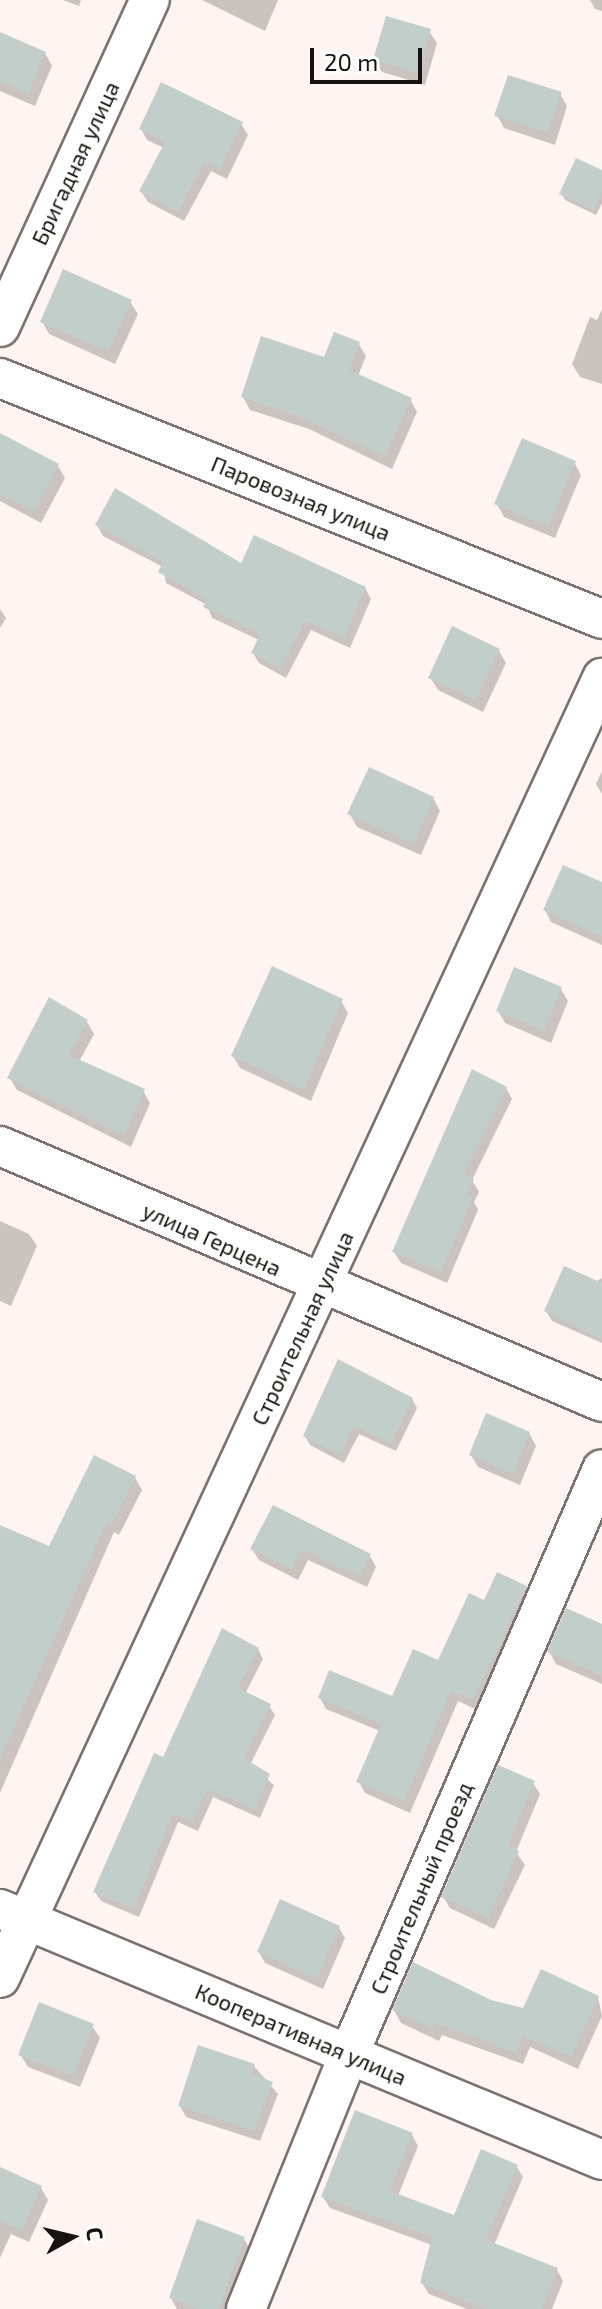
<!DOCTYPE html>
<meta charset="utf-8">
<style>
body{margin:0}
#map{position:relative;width:602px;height:2309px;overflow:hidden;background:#fef4f1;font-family:"Exo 2",sans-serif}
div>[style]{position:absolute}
.shadow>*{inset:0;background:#0003}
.building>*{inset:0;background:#c2ceca}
.roads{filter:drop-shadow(2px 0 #7c716e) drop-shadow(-2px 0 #7c716e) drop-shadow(0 2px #7c716e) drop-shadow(0 -2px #7c716e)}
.minor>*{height:38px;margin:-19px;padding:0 19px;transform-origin:19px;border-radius:19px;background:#fff}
span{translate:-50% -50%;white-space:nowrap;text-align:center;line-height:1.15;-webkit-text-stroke:7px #fff;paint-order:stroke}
.street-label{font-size:22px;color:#161211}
.north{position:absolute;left:32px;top:2197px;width:80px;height:80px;-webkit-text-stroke:6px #fff;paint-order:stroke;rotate:82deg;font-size:22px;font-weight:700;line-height:32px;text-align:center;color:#161211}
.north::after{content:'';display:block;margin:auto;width:28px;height:36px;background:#161211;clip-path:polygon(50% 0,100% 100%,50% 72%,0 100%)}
.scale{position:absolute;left:310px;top:48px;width:112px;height:36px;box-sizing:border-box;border:4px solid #161211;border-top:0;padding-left:10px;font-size:24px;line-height:28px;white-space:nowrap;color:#161211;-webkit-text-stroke:6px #fff;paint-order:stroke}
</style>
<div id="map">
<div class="shadow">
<i style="clip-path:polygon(63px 0,81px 0,79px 6px)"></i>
<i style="clip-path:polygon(202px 0,278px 0,265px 31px)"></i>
<i style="clip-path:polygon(590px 0,602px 0,602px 11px,595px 9px)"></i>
<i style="clip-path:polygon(429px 31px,437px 43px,425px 85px,382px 72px,375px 60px)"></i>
<i style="clip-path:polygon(0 35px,45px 53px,52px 66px,35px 106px,0 91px)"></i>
<i style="clip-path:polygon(560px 94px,567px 106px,555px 145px,504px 128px,497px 115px)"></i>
<i style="clip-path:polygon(241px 124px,248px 135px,227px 179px,211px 171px,184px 221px,148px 202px,141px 191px,164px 148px,147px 140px,141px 129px)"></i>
<i style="clip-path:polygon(602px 173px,602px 203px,596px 215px,565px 200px,561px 193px)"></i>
<i style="clip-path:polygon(130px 302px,138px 314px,115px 364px,49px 334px,42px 321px)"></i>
<i style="clip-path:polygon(602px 309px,602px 384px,580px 377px,572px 364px,590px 317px,597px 320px)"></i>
<i style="clip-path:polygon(359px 344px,366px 356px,358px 376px,410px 399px,417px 412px,392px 469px,309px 429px,250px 410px,243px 397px)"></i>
<i style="clip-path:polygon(0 436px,58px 466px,65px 478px,41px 523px,0 501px)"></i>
<i style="clip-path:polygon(574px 462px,581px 475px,555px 538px,504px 517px,497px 504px)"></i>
<i style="clip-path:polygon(97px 525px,242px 566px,365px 588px,371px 599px,350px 648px,311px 630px,286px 678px,259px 663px,253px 653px,259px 640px,212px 618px,207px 605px,166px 583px,163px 567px,103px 536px)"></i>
<i style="clip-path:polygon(0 609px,6px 618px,0 628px)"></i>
<i style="clip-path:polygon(499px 651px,506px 663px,483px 712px,438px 690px,430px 677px)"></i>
<i style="clip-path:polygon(602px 771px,602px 794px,596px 784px)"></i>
<i style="clip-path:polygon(433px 798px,440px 811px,421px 855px,357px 827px,350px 814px)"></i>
<i style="clip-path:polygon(602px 884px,602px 945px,551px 922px,545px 910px)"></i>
<i style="clip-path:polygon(561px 989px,568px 1001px,551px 1043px,505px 1023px,498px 1011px)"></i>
<i style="clip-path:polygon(341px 1001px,348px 1013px,311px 1101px,240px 1068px,233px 1056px)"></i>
<i style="clip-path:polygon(87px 1022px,94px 1034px,79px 1062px,143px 1091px,150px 1103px,131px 1147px,17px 1090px,10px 1078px)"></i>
<i style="clip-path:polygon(506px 1088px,512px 1099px,472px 1180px,479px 1192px,474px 1202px,478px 1210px,447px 1283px,401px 1263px,394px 1252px)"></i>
<i style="clip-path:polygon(0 1221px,29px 1234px,37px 1246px,11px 1306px,0 1301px)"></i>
<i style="clip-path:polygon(602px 1278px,602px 1343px,552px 1321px,546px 1311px)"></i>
<i style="clip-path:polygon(412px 1399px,417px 1408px,396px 1451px,359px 1434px,344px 1463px,310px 1445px,305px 1436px)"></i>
<i style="clip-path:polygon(529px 1433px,536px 1446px,520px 1485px,478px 1467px,471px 1455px)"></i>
<i style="clip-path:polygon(135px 1478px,142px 1490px,119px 1535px,114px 1532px,0 1793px,0 1528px,50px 1549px)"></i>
<i style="clip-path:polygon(274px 1507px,370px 1556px,376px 1567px,367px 1587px,308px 1560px,298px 1580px,259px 1560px,252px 1549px)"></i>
<i style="clip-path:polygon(526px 1587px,533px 1599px,479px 1711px,458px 1701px,410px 1813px,365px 1793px,359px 1782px,380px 1731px,326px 1709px,320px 1698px,393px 1699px,439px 1662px,485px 1603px)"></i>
<i style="clip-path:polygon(602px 1626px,602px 1684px,556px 1664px,549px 1651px)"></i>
<i style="clip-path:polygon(258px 1649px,263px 1659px,245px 1694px,269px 1706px,275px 1715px,250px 1765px,274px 1785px,260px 1818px,213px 1797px,198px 1831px,178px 1822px,139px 1917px,101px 1901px,95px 1892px,164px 1759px)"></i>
<i style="clip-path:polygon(533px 1783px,540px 1794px,516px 1852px,525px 1865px,494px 1929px,450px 1908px,443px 1896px)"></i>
<i style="clip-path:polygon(339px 1928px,345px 1938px,323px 1989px,265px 1963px,259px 1952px)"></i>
<i style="clip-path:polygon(598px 1997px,602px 2016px,578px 2069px,530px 2047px,523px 2064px,442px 2035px,439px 2041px,401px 2023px,394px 2010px,491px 2002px,524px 2010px)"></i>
<i style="clip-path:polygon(92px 2026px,100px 2038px,80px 2087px,28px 2067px,20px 2054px)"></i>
<i style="clip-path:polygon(254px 2066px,278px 2094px,260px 2141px,186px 2117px,180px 2106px)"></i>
<i style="clip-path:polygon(412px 2135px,418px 2146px,398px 2196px,455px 2217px,516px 2166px,523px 2177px,494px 2245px,557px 2270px,563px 2281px,552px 2309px,467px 2309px,429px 2294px,422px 2283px,432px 2245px,330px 2208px,323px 2197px)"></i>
<i style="clip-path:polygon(0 2169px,41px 2188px,48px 2200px,29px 2242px,11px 2234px,0 2258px)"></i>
<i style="clip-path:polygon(244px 2239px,251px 2251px,230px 2309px,177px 2309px,171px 2298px)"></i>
</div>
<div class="building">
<i style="clip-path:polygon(386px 16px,431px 29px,418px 73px,373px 60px)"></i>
<i style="clip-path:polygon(0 32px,46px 52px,28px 94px,0 82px)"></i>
<i style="clip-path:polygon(508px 75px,562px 92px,548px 133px,494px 116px)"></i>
<i style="clip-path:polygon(161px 82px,243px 122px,220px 169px,205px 161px,178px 212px,139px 191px,165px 142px,139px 129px)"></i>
<i style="clip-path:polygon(576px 158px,602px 170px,602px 191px,593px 210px,559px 194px)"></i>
<i style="clip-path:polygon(63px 269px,132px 300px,108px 352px,40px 322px)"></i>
<i style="clip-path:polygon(334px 332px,360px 342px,349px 370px,412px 398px,385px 457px,300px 417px,241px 397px,261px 336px,324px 357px)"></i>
<i style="clip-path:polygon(0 433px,59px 464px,34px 512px,0 494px)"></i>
<i style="clip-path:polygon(522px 438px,576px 461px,548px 527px,494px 504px)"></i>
<i style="clip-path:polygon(115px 488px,241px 563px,254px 535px,366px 587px,344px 638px,305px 621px,280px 669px,251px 653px,260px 634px,203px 607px,207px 599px,158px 572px,163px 562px,95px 525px)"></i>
<i style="clip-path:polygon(452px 626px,500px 649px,476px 700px,428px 678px)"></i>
<i style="clip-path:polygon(369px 767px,434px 797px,414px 844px,347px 814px)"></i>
<i style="clip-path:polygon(563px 865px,602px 882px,602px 937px,543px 910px)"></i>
<i style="clip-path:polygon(272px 966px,343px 999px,304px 1090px,231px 1056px)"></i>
<i style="clip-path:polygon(514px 967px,562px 987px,544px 1031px,496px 1011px)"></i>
<i style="clip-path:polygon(49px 997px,88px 1020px,69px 1055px,145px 1089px,124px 1136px,7px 1078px)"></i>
<i style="clip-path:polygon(472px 1069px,507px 1087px,464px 1173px,474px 1179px,466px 1194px,473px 1197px,441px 1273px,392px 1252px)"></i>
<i style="clip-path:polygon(564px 1266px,602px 1283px,602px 1340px,544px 1311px)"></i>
<i style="clip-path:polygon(338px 1359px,413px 1398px,391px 1444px,354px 1426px,339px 1455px,303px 1436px)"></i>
<i style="clip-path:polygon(486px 1413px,530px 1432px,513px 1474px,469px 1455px)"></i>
<i style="clip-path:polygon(94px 1455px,136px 1476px,112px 1524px,107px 1522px,0 1759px,0 1525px,49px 1546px)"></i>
<i style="clip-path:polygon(273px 1505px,371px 1554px,360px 1577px,302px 1550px,292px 1570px,250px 1549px)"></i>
<i style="clip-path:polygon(497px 1572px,527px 1586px,473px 1700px,451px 1691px,404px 1802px,356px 1782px,381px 1724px,318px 1698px,329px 1670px,392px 1696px,413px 1649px,438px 1660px,469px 1593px,484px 1600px)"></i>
<i style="clip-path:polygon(566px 1608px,602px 1624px,602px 1676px,547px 1652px)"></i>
<i style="clip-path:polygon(222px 1628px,259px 1648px,238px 1688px,271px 1704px,244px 1758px,270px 1774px,255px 1809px,207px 1789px,192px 1822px,173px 1814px,134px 1909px,93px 1892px,154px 1753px,163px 1757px)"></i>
<i style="clip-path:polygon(498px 1765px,535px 1781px,508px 1845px,519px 1851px,488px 1918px,441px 1897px)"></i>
<i style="clip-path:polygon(280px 1899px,340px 1926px,317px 1979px,257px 1952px)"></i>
<i style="clip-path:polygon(413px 1962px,491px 2000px,523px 2008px,541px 1969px,599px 1996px,571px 2057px,523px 2036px,516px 2053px,435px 2023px,432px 2029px,392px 2010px)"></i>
<i style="clip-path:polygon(39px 2002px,94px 2024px,73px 2076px,18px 2055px)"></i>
<i style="clip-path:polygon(198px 2045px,255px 2064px,252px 2074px,273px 2082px,254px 2131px,178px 2106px)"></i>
<i style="clip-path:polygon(355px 2110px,413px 2133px,390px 2191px,454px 2215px,481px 2149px,518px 2165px,486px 2240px,558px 2268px,542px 2309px,486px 2309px,420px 2283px,432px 2237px,321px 2197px)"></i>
<i style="clip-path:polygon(0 2167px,42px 2186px,22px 2231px,0 2221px)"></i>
<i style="clip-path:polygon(197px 2219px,245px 2237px,219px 2309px,199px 2309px,169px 2298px)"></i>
</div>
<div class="roads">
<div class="minor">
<i style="left:0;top:327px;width:360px;rotate:-65.4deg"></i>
<i style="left:0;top:378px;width:648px;rotate:21.82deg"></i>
<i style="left:0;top:1146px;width:654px;rotate:23.04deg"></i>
<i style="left:0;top:1909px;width:652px;rotate:22.63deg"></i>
<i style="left:0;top:1978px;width:1433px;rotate:-65.15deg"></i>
<i style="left:246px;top:2309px;width:275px;rotate:-68deg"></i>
<i style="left:349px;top:2054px;width:637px;rotate:-66.61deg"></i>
</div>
</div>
<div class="street-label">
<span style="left:75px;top:163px;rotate:-65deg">Бригадная улица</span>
<span style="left:301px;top:498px;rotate:22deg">Паровозная улица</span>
<span style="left:212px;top:1239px;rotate:24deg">улица Герцена</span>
<span style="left:302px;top:1328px;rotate:-65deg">Строительная улица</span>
<span style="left:421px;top:1888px;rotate:-67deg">Строительный проезд</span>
<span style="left:301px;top:2034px;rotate:23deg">Кооперативная улица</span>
</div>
<div class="north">С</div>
<div class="scale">20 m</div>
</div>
